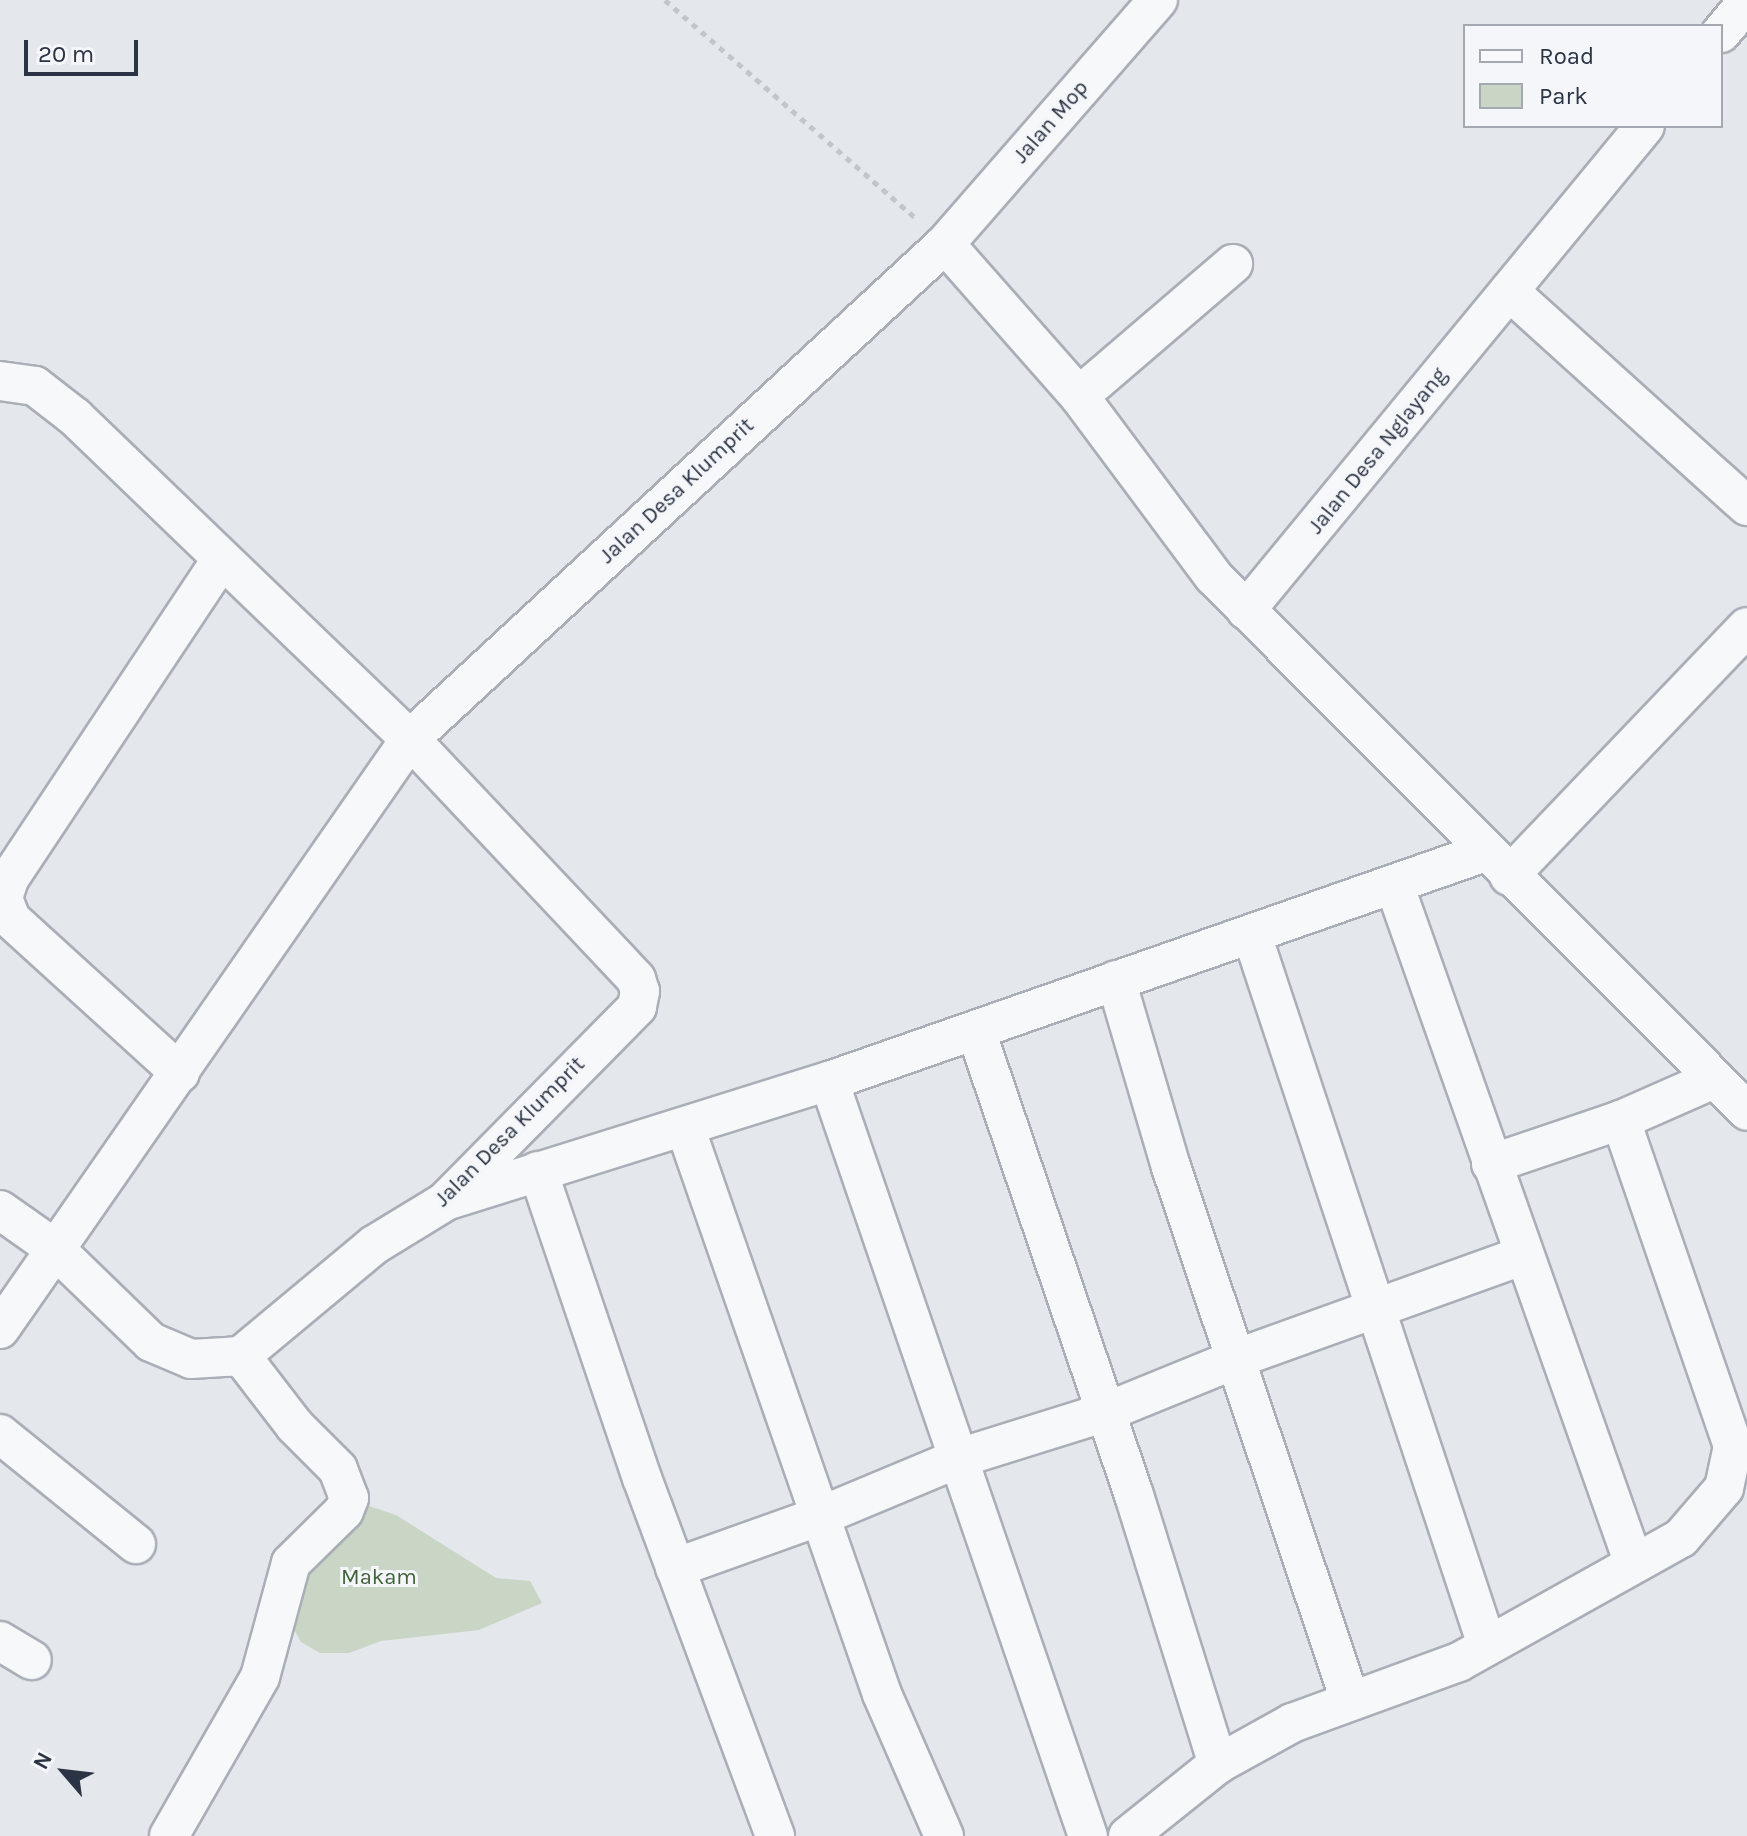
<!DOCTYPE html>
<style>
body{margin:0}
#map{position:relative;width:1747px;height:1836px;overflow:hidden;background:#e4e7ec;font-family:Karla,sans-serif}
div>[style]{position:absolute}
.green>*{inset:0;background:#c9d6c5}
.path>*{height:5px;margin-top:-2.5px;transform-origin:0;background:repeating-linear-gradient(90deg,#c2c5cb 0 6px,transparent 0 12px)}
.roads{filter:drop-shadow(2px 0 #a9aeb7) drop-shadow(-2px 0 #a9aeb7) drop-shadow(0 2px #a9aeb7) drop-shadow(0 -2px #a9aeb7)}
.minor>*{height:38px;margin:-19px;padding:0 19px;transform-origin:19px;border-radius:19px;background:#f7f8fa}
span{translate:-50% -50%;white-space:nowrap;text-align:center;line-height:1.15;-webkit-text-stroke:6px #f4f6f9;paint-order:stroke}
.street-label{font-size:22px;color:#2b3445}
.park-label{font-size:22px;color:#3f6138}
.legend{position:absolute;left:1463px;top:24px;width:260px;height:104px;box-sizing:border-box;background:#f4f6f9;border:2px solid #a4a8b1;margin:0;padding:10px 14px;list-style:none;font-size:24px;color:#2b3445}
.legend li{display:flex;align-items:center;gap:16px;height:40px}
.legend b{width:40px;border:2px solid #a4a8b1}
.north{position:absolute;left:24px;top:1732px;width:80px;height:80px;-webkit-text-stroke:6px #f4f6f9;paint-order:stroke;rotate:298deg;font-size:22px;font-weight:700;line-height:32px;text-align:center;color:#2b3445}
.north::after{content:'';display:block;margin:auto;width:28px;height:36px;background:#2b3445;clip-path:polygon(50% 0,100% 100%,50% 72%,0 100%)}
.scale{position:absolute;left:24px;top:40px;width:114px;height:36px;box-sizing:border-box;border:4px solid #2b3445;border-top:0;padding-left:10px;font-size:24px;line-height:28px;white-space:nowrap;color:#2b3445;-webkit-text-stroke:6px #f4f6f9;paint-order:stroke}
</style>
<div id="map">
<div class="green">
<i style="clip-path:polygon(369px 1506px,396px 1515px,496px 1578px,530px 1581px,542px 1603px,479px 1630px,381px 1641px,349px 1653px,320px 1653px,301px 1642px,290px 1622px,294px 1580px)"></i>
</div>
<div class="path">
<i style="left:665px;top:0;width:335px;rotate:41deg"></i>
</div>
<div class="roads">
<div class="minor">
<i style="left:1721px;top:33px;width:40px;rotate:-50deg"></i>
<i style="left:945px;top:244px;width:203px;rotate:48.6deg"></i>
<i style="left:1079px;top:396px;width:226px;rotate:53.3deg"></i>
<i style="left:1214px;top:577px;width:754px;rotate:45.05deg"></i>
<i style="left:1509px;top:291px;width:321px;rotate:42.1deg"></i>
<i style="left:0;top:381px;width:35px;rotate:8deg"></i>
<i style="left:35px;top:386px;width:51px;rotate:37.8deg"></i>
<i style="left:75px;top:417px;width:465px;rotate:43.9deg"></i>
<i style="left:410px;top:739px;width:330px;rotate:46.7deg"></i>
<i style="left:636px;top:979px;width:13px;rotate:72deg"></i>
<i style="left:640px;top:991px;width:16px;rotate:101deg"></i>
<i style="left:637px;top:1007px;width:272px;rotate:134.6deg"></i>
<i style="left:446px;top:1201px;width:84px;rotate:148.6deg"></i>
<i style="left:374px;top:1245px;width:173px;rotate:140.2deg"></i>
<i style="left:1079px;top:396px;width:203px;rotate:-40.6deg"></i>
<i style="left:1246px;top:610px;width:627px;rotate:-50.5deg"></i>
<i style="left:1509px;top:876px;width:344px;rotate:-46.3deg"></i>
<i style="left:1394px;top:884px;width:718px;rotate:70.56deg"></i>
<i style="left:1252px;top:935px;width:748px;rotate:71.69deg"></i>
<i style="left:1116px;top:980px;width:195px;rotate:73.6deg"></i>
<i style="left:1171px;top:1167px;width:562px;rotate:71.44deg"></i>
<i style="left:976px;top:1031px;width:490px;rotate:71.2deg"></i>
<i style="left:1134px;top:1495px;width:282px;rotate:72.7deg"></i>
<i style="left:180px;top:1073px;width:229px;rotate:-137.7deg"></i>
<i style="left:11px;top:919px;width:22px;rotate:-111deg"></i>
<i style="left:3px;top:898px;width:20px;rotate:-72deg"></i>
<i style="left:9px;top:879px;width:384px;rotate:-56.4deg"></i>
<i style="left:829px;top:1081px;width:798px;rotate:71.07deg"></i>
<i style="left:685px;top:1127px;width:600px;rotate:70.84deg"></i>
<i style="left:882px;top:1694px;width:155px;rotate:66.4deg"></i>
<i style="left:1491px;top:1164px;width:137px;rotate:-18.7deg"></i>
<i style="left:1621px;top:1120px;width:102px;rotate:-23.8deg"></i>
<i style="left:538px;top:1171px;width:324px;rotate:71.3deg"></i>
<i style="left:642px;top:1478px;width:382px;rotate:69.6deg"></i>
<i style="left:452px;top:1199px;width:395px;rotate:-17.4deg"></i>
<i style="left:829px;top:1081px;width:695px;rotate:-19.24deg"></i>
<i style="left:0;top:1210px;width:66px;rotate:35.1deg"></i>
<i style="left:54px;top:1248px;width:135px;rotate:44.1deg"></i>
<i style="left:151px;top:1342px;width:43px;rotate:23deg"></i>
<i style="left:191px;top:1359px;width:50px;rotate:-3.4deg"></i>
<i style="left:0;top:1329px;width:718px;rotate:-55.2deg"></i>
<i style="left:410px;top:739px;width:729px;rotate:-42.78deg"></i>
<i style="left:945px;top:244px;width:324px;rotate:-48.9deg"></i>
<i style="left:0;top:1434px;width:175px;rotate:39deg"></i>
<i style="left:675px;top:1568px;width:157px;rotate:-19.7deg"></i>
<i style="left:823px;top:1515px;width:147px;rotate:-22.7deg"></i>
<i style="left:959px;top:1458px;width:154px;rotate:-17.4deg"></i>
<i style="left:1106px;top:1412px;width:143px;rotate:-22.2deg"></i>
<i style="left:1238px;top:1358px;width:302px;rotate:-19.8deg"></i>
<i style="left:0;top:1641px;width:37px;rotate:31deg"></i>
<i style="left:169px;top:1836px;width:183px;rotate:-60.2deg"></i>
<i style="left:260px;top:1677px;width:118px;rotate:-74.8deg"></i>
<i style="left:291px;top:1563px;width:74px;rotate:-44.5deg"></i>
<i style="left:344px;top:1511px;width:14px;rotate:-69deg"></i>
<i style="left:349px;top:1498px;width:31px;rotate:-111deg"></i>
<i style="left:338px;top:1469px;width:61px;rotate:-135deg"></i>
<i style="left:295px;top:1426px;width:88px;rotate:-127.6deg"></i>
<i style="left:1128px;top:1836px;width:115px;rotate:-38.7deg"></i>
<i style="left:1218px;top:1764px;width:85px;rotate:-29deg"></i>
<i style="left:1292px;top:1723px;width:178px;rotate:-20.1deg"></i>
<i style="left:1459px;top:1662px;width:254px;rotate:-29.2deg"></i>
<i style="left:1681px;top:1538px;width:66px;rotate:-49.3deg"></i>
<i style="left:1724px;top:1488px;width:43px;rotate:-77.9deg"></i>
<i style="left:1733px;top:1446px;width:345px;rotate:-109deg"></i>
</div>
</div>
<div class="street-label">
<span style="left:1051px;top:122px;rotate:-49deg">Jalan Mop</span>
<span style="left:1378px;top:451px;rotate:-51deg">Jalan Desa Nglayang</span>
<span style="left:677px;top:491px;rotate:-43deg">Jalan Desa Klumprit</span>
<span style="left:510px;top:1132px;rotate:-45deg">Jalan Desa Klumprit</span>
</div>
<div class="park-label">
<span style="left:379px;top:1578px">Makam</span>
</div>
<ul class="legend">
<li><b style="height:10px;background:#f7f8fa"></b>Road</li>
<li><b style="height:22px;background:#c9d6c5"></b>Park</li>
</ul>
<div class="north">N</div>
<div class="scale">20 m</div>
</div>
